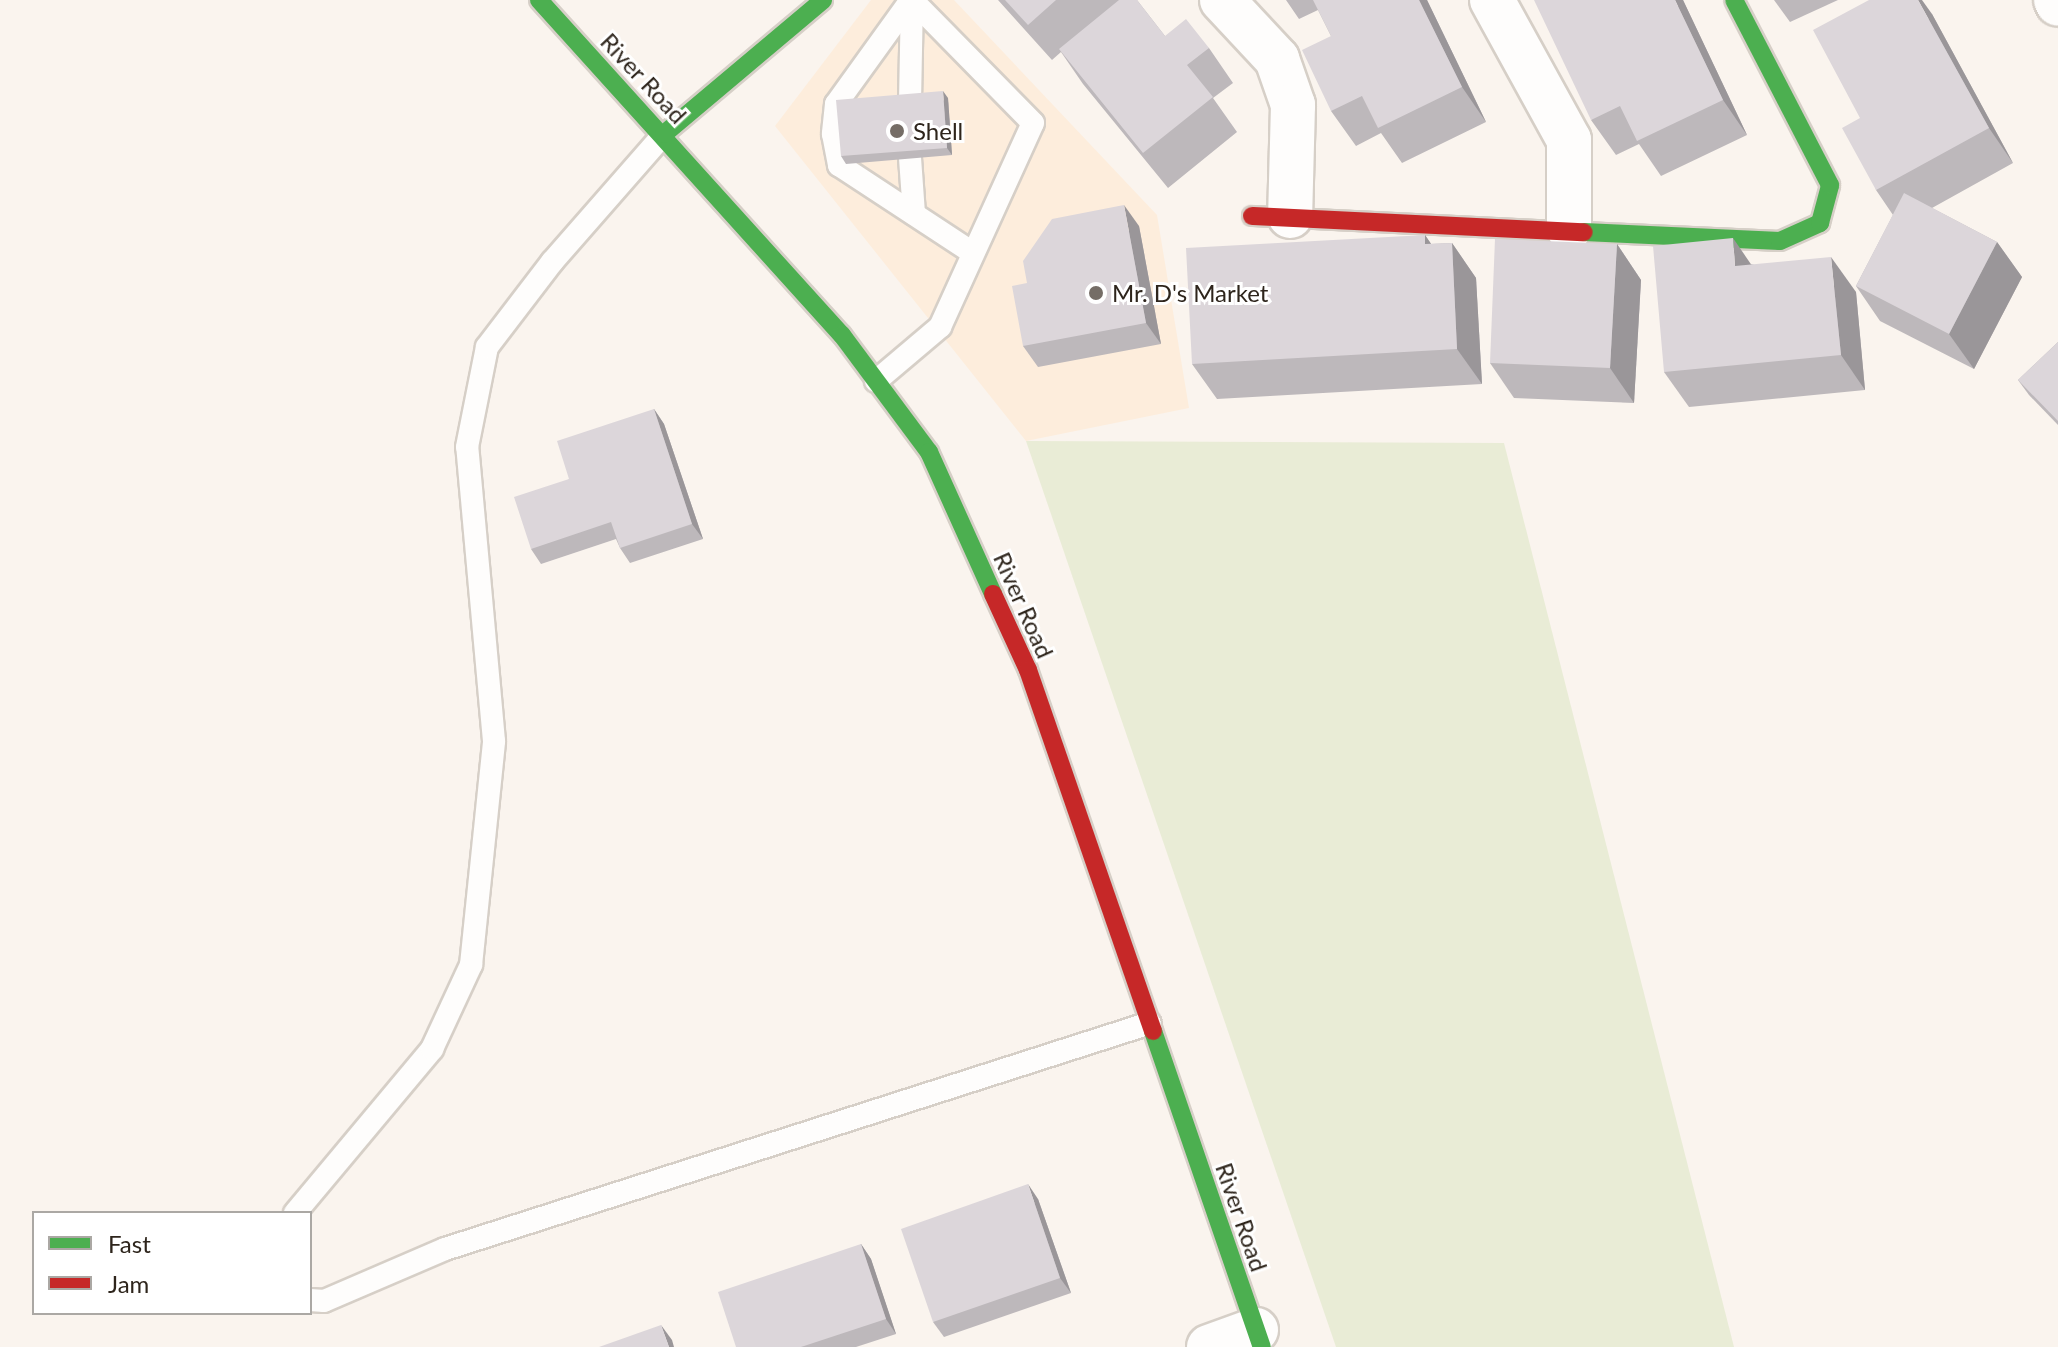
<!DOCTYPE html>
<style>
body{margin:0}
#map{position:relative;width:2058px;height:1347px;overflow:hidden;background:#faf4ee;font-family:Lato,sans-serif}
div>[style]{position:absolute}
.built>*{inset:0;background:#fdeddc}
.green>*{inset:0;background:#e9ecd6}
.roads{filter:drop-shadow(2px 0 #d6cfc7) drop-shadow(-2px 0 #d6cfc7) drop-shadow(0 2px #d6cfc7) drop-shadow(0 -2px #d6cfc7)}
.lane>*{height:22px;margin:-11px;padding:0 11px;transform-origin:11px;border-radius:11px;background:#fefdfc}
.street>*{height:44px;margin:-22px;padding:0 22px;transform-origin:22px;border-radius:22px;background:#fefdfc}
.fast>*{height:18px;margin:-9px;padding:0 9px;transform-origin:9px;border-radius:9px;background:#4caf50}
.jam>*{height:18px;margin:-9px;padding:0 9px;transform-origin:9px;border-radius:9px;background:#c62828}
.wall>*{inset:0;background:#bdb8bb}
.shaded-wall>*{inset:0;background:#9a9699}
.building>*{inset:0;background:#dcd6da}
.dots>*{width:22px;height:22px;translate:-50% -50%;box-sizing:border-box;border:4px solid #fff;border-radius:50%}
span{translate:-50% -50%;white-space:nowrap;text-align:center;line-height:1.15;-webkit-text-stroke:6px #fff;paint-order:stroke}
.street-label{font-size:24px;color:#2e251c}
.poi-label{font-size:24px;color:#2e251c}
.left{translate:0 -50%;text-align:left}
.legend{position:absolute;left:32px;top:1211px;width:280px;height:104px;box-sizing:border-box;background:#fff;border:2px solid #aba8a4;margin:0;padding:10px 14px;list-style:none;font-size:24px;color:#2e251c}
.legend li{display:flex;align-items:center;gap:16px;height:40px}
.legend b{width:40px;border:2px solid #aba8a4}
</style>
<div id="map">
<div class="built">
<i style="clip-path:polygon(871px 0,954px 0,1157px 215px,1189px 408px,1026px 441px,775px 126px)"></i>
</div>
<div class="green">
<i style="clip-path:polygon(1026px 441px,1504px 443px,1734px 1347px,1336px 1347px)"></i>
</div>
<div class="roads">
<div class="lane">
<i style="left:911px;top:0;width:128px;rotate:125.8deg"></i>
<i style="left:836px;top:104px;width:30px;rotate:96deg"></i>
<i style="left:833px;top:134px;width:32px;rotate:79deg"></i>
<i style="left:839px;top:165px;width:160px;rotate:33.3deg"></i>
<i style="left:910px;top:102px;width:102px;rotate:-88.9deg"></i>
<i style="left:910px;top:158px;width:56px;rotate:85.9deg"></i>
<i style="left:876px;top:381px;width:84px;rotate:-40.2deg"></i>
<i style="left:940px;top:327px;width:224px;rotate:-65.5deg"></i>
<i style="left:1033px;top:123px;width:173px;rotate:-134.5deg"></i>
<i style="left:295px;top:1213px;width:214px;rotate:-50.1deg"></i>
<i style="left:432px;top:1049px;width:93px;rotate:-65.1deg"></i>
<i style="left:471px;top:965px;width:225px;rotate:-84.1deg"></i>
<i style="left:494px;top:741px;width:295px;rotate:-95.2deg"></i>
<i style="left:467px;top:447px;width:102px;rotate:-78.7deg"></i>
<i style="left:487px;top:347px;width:107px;rotate:-52.6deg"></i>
<i style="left:552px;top:262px;width:170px;rotate:-48.8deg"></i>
<i style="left:310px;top:1300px;width:14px;rotate:4deg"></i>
<i style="left:324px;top:1301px;width:132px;rotate:-23.3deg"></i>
<i style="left:445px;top:1249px;width:740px;rotate:-17.77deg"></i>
</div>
<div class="street">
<i style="left:1222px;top:0;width:81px;rotate:47deg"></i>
<i style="left:1277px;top:59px;width:49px;rotate:70.8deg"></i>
<i style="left:1293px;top:105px;width:111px;rotate:91.5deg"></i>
<i style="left:1492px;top:0;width:160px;rotate:61.2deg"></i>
<i style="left:1569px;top:140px;width:89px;rotate:90deg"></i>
<i style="left:2056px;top:0;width:4px;rotate:63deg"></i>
<i style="left:1209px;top:1347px;width:50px;rotate:-19.9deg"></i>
</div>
<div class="fast">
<i style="left:539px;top:0;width:452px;rotate:47.9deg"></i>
<i style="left:842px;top:335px;width:146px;rotate:53.4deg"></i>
<i style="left:929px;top:452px;width:156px;rotate:65.7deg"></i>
<i style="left:664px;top:134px;width:208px;rotate:-40.1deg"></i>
<i style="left:1584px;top:232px;width:196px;rotate:2.6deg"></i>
<i style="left:1780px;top:241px;width:44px;rotate:-24.2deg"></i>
<i style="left:1820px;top:223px;width:39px;rotate:-75deg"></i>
<i style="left:1830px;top:185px;width:208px;rotate:-117.4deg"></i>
<i style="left:1153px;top:1031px;width:334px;rotate:71deg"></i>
</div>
<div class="jam">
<i style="left:1252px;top:216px;width:332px;rotate:2.8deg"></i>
<i style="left:993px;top:594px;width:84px;rotate:65.3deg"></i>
<i style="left:1028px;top:670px;width:382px;rotate:70.9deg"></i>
</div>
</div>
<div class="wall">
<i style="clip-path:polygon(998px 0,1137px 0,1165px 36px,1209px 48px,1233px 83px,1213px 98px,1237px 132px,1168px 188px,1083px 84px,1061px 52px,1052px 60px)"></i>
<i style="clip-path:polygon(1286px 0,1427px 0,1486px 122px,1402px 163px,1381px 133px,1356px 146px,1331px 111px,1331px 36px,1318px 10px,1299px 19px)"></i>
<i style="clip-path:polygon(1683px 0,1747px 135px,1661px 176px,1639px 144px,1616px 155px,1591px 120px)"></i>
<i style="clip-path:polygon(1774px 0,1838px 0,1790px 22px)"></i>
<i style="clip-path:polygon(1932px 14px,2013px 163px,1932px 208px,1997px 242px,2022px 277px,1974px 369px,1880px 321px,1856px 286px,1893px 215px,1876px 190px,1860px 118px)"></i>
<i style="clip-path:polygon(948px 98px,952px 155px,846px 164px,841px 156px)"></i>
<i style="clip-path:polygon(1139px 226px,1161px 344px,1038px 367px,1023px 346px,1027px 283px)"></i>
<i style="clip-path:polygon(1425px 235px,1431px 244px,1452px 243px,1476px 278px,1482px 384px,1217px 399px,1192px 364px)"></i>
<i style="clip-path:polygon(1617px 244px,1641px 280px,1634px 403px,1514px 398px,1490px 363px)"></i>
<i style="clip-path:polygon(1751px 264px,1856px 292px,1865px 390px,1689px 407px,1664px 372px)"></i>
<i style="clip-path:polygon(2058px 342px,2058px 425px,2029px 395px,2018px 380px)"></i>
<i style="clip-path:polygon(654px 409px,664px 424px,703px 539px,630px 563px,620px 548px,616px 539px,541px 564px,531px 549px,569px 479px)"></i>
<i style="clip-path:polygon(1038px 1199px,1071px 1293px,944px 1337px,933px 1322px)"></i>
<i style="clip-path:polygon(861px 1244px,871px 1259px,896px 1334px,856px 1347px,736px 1347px)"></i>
</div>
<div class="shaded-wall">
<i style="clip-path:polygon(1419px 0,1427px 0,1486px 122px,1462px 87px)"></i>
<i style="clip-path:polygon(1675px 0,1683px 0,1747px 135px,1723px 100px)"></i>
<i style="clip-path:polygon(1918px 0,1922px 0,1932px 14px,2013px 163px,1989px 128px)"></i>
<i style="clip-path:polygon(943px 91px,948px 98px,952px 155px,947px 148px)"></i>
<i style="clip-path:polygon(1124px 205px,1139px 226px,1161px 344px,1146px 323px)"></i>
<i style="clip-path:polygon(1425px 235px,1449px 270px,1425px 244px)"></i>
<i style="clip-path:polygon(1733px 238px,1757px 273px,1735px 266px)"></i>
<i style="clip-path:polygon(1997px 242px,2022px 277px,1974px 369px,1949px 334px)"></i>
<i style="clip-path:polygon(1452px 243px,1476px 278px,1482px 384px,1457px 349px)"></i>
<i style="clip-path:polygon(1617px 244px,1641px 280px,1634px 403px,1610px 368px)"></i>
<i style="clip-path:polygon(1831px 257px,1856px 292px,1865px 390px,1841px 355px)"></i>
<i style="clip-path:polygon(654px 409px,664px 424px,703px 539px,692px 524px)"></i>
<i style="clip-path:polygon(1028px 1184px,1038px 1199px,1071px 1293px,1060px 1278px)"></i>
<i style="clip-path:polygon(861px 1244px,871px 1259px,896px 1334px,886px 1319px)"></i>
<i style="clip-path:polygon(661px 1325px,672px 1340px,674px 1347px,669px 1347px)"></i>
</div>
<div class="building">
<i style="clip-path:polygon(1005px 0,1056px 0,1028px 25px)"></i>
<i style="clip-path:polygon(1119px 0,1137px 0,1165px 36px,1186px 19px,1209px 48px,1187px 65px,1213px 97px,1143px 153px,1059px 49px)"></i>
<i style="clip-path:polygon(1313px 0,1419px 0,1462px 87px,1378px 128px,1362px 96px,1331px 111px,1302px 50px,1331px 36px)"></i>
<i style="clip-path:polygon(1534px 0,1675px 0,1723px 100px,1637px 141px,1620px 106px,1591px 120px)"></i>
<i style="clip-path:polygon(1869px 0,1918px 0,1989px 128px,1876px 190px,1842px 128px,1860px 118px,1813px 30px)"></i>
<i style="clip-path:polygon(943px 91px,947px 148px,841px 156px,836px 100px)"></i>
<i style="clip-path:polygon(1904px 193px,1997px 242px,1949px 334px,1856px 286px)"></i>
<i style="clip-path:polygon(1124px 205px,1146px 323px,1023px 346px,1012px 286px,1027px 283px,1023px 261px,1052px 219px)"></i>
<i style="clip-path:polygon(1425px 235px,1425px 244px,1452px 243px,1457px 349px,1192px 364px,1186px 248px)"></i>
<i style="clip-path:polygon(1733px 238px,1735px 266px,1831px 257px,1841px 355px,1664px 372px,1653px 246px)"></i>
<i style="clip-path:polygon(1495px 239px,1617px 244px,1610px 368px,1490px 363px)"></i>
<i style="clip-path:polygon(2058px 342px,2058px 421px,2018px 380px)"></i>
<i style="clip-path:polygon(654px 409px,692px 524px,620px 548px,611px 522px,531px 549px,514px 497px,569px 479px,557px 441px)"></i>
<i style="clip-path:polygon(1028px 1184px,1060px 1278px,933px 1322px,901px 1229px)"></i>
<i style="clip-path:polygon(861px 1244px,886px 1319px,801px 1347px,736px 1347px,718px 1292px)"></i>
<i style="clip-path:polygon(661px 1325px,669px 1347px,599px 1347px)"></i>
</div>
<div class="dots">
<i style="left:897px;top:131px;background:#756d66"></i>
<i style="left:1096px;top:293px;background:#756d66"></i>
</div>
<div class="street-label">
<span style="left:644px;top:78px;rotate:47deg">River Road</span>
<span style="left:1024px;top:605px;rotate:66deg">River Road</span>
<span style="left:1242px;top:1217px;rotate:71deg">River Road</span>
</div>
<div class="poi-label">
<span class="left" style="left:913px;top:131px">Shell</span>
<span class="left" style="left:1112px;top:293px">Mr. D's Market</span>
</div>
<ul class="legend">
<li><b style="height:10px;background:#4caf50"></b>Fast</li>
<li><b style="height:10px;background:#c62828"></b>Jam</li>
</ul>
</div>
